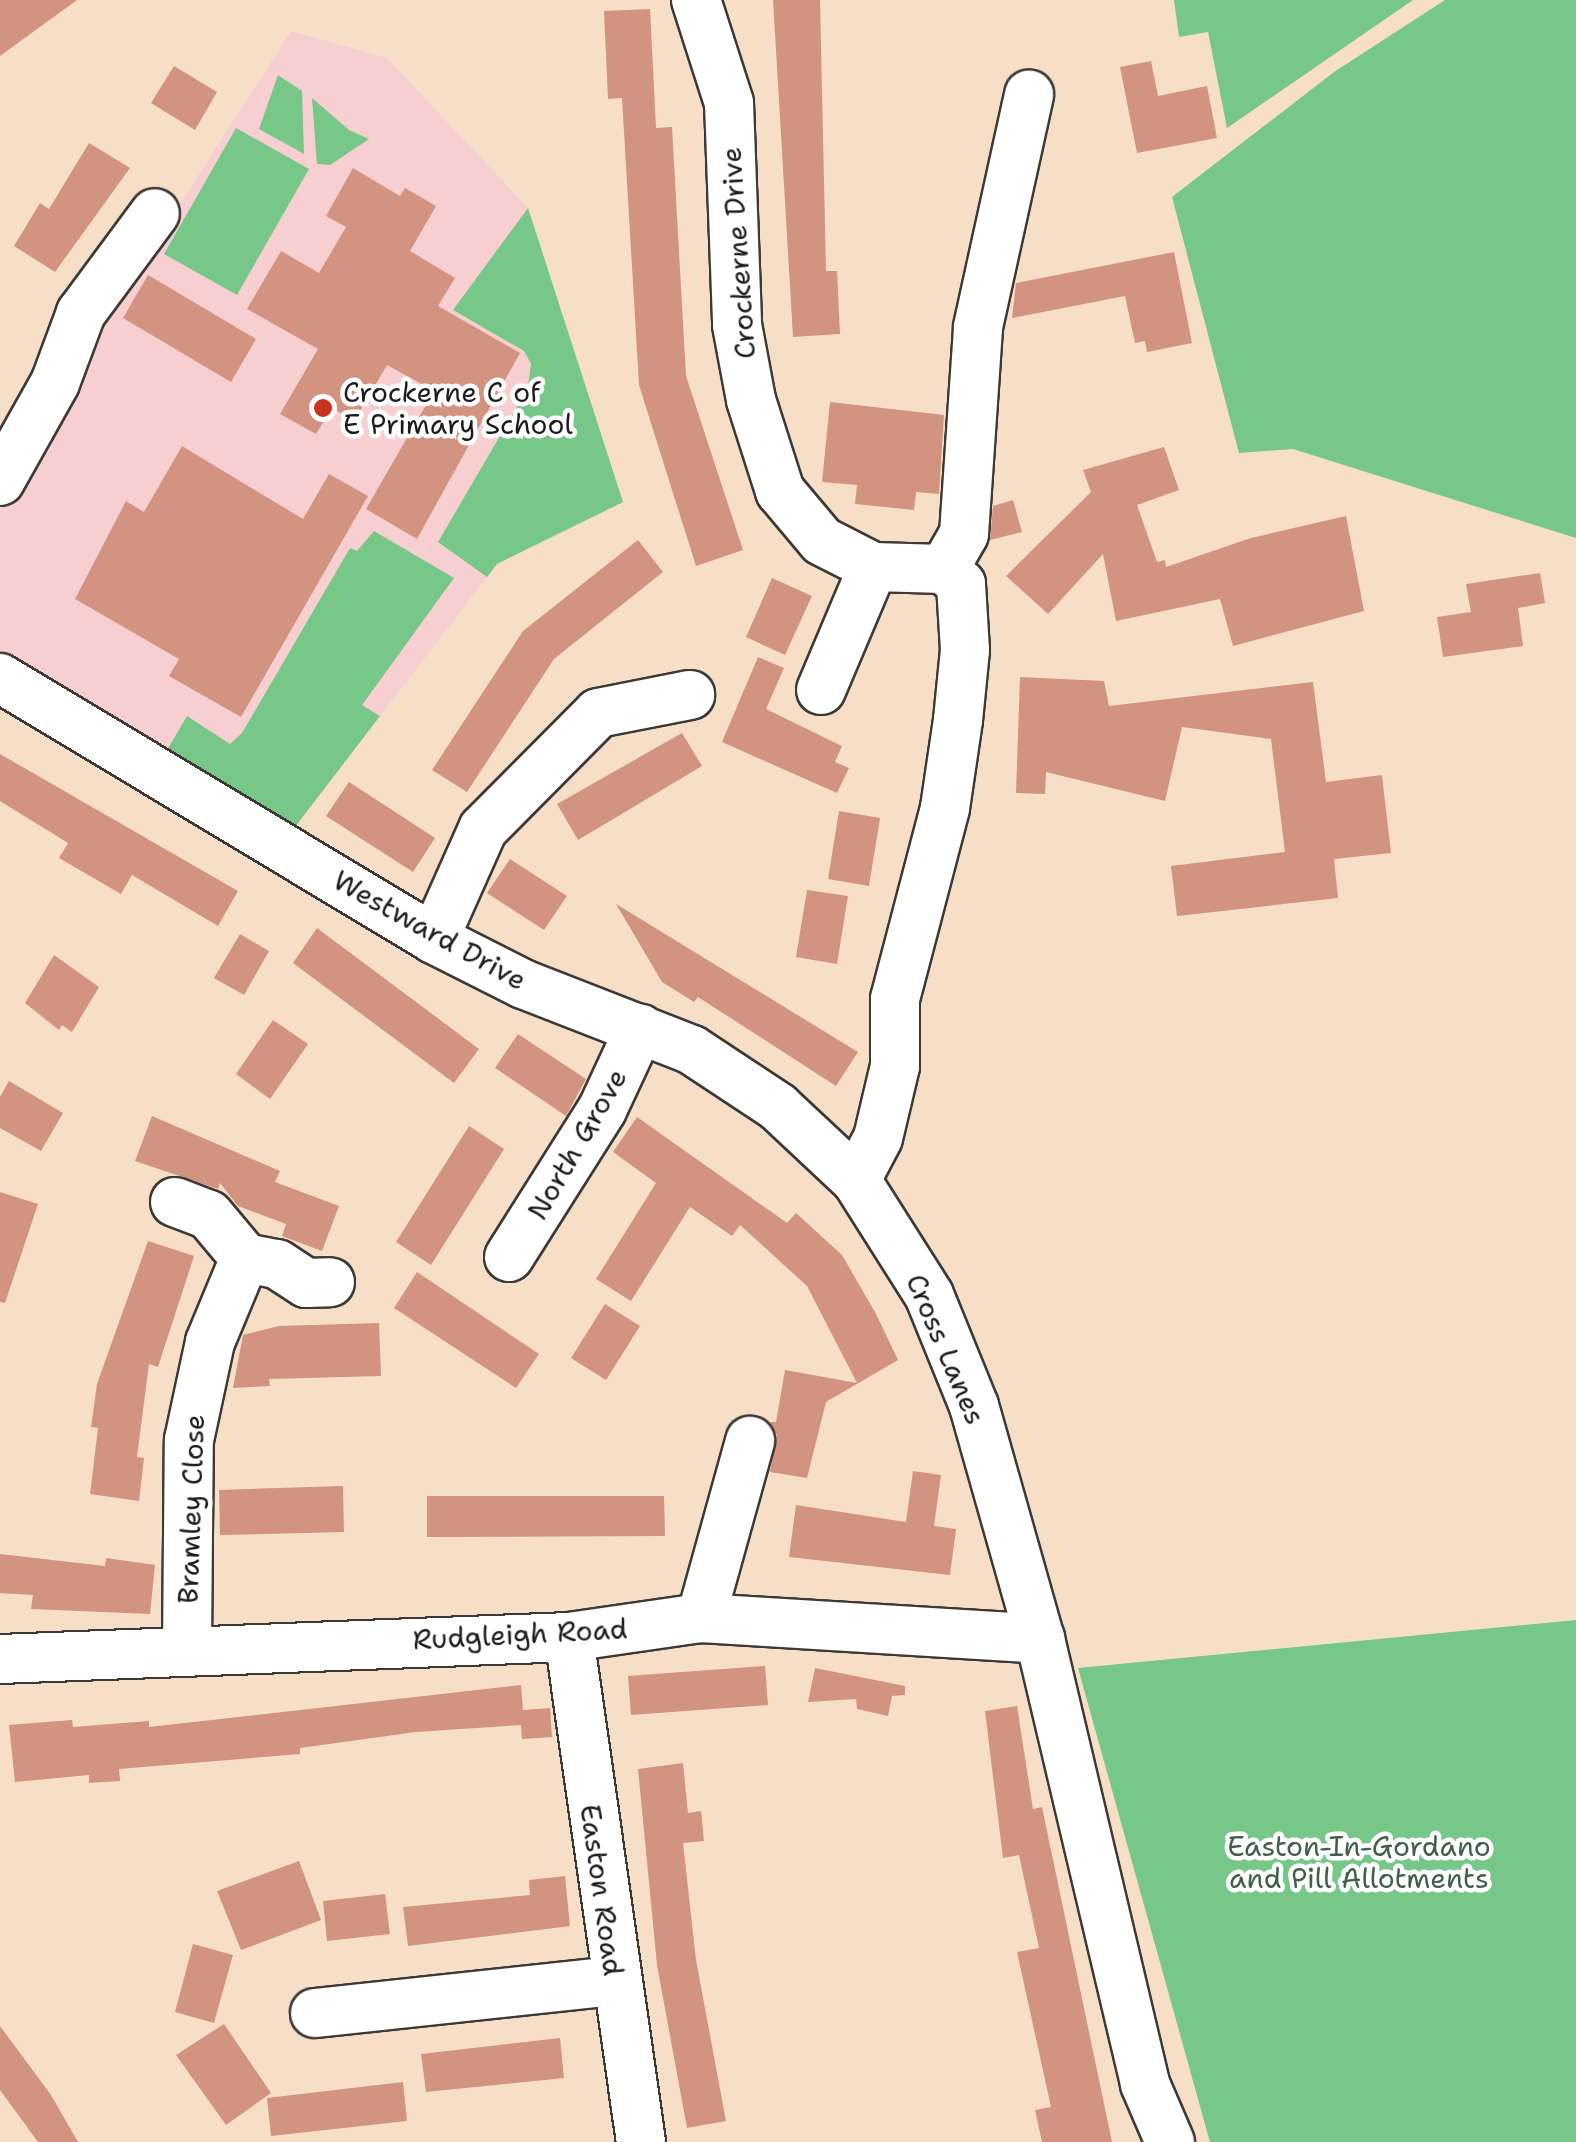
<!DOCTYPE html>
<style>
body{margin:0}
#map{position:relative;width:1576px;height:2142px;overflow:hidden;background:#f6dfc6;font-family:"Shantell Sans",sans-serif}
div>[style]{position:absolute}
.built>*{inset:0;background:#f7cfd1}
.green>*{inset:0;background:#77c789}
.building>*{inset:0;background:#d29380}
.roads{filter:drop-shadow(2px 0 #3d3936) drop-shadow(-2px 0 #3d3936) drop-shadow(0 2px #3d3936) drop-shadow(0 -2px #3d3936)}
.minor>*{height:48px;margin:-24px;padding:0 24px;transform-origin:24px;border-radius:24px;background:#fff}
.dots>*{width:28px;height:28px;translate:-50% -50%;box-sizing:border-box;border:5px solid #fff;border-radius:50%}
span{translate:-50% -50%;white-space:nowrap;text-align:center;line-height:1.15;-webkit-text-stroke:9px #fff;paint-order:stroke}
.street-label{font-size:28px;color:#1c1c1c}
.poi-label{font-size:28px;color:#1c1c1c}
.left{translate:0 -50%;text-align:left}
.park-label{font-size:28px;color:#406048}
</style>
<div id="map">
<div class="built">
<i style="clip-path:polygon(291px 31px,387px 58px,528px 208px,623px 502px,497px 564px,295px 827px,0 651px,0 500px,108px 316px)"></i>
</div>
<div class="green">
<i style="clip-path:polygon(1174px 0,1413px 0,1227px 128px,1208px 32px,1179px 37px)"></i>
<i style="clip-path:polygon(1445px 0,1576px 0,1576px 538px,1293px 449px,1239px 453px,1172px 197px,1334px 72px)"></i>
<i style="clip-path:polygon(278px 75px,302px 91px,304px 154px,259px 129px)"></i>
<i style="clip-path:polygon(312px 98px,349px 130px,369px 139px,330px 165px,317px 164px)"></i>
<i style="clip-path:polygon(236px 128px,309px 169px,237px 295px,164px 254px)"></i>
<i style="clip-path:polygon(528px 208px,623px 502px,497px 564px,487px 577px,438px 542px,528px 388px,531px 364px,524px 351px,453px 310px)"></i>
<i style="clip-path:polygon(374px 531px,454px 578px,362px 705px,380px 716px,295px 827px,167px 750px,187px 716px,230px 744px,242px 733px,350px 548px,357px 551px)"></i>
<i style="clip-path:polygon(1576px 1620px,1576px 2142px,1210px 2142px,1078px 1668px)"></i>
</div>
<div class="building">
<i style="clip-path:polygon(0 0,77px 0,0 56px)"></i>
<i style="clip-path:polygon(773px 0,820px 0,826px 271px,837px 271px,840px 334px,793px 337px)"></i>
<i style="clip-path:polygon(650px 9px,656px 128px,672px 127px,686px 376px,743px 550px,696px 566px,639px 385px,622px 98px,608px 99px,604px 11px)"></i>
<i style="clip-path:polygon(1151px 61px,1158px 96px,1207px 86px,1217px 138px,1137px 153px,1120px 67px)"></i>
<i style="clip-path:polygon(174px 66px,217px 92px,195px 130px,151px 103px)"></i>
<i style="clip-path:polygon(89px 143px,130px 168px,55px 272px,14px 246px,40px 203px,49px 209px)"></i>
<i style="clip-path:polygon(353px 168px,400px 196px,405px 188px,436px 206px,410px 251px,455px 278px,438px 306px,520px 353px,417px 539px,366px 509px,434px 391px,387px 365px,354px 421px,332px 408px,316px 434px,280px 414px,318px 349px,247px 309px,281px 251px,319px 273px,346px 227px,326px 216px)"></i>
<i style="clip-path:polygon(1174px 252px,1192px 343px,1147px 352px,1145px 341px,1135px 343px,1125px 296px,1012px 318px,1016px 283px)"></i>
<i style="clip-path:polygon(148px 275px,256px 339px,231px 382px,123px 318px)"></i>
<i style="clip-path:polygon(830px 402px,944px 415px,939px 494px,916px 492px,914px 510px,855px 504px,857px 485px,822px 482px)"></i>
<i style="clip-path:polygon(182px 446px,303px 519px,329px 474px,368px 496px,241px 717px,169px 676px,179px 659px,75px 599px,126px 501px,144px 512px)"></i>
<i style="clip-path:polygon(1164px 447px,1179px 490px,1137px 505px,1157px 562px,1165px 560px,1166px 567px,1251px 538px,1346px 516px,1364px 611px,1233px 646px,1220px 599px,1116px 621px,1103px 554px,1048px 614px,1006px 576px,1091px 492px,1083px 470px)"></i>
<i style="clip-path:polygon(1013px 500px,1022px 532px,990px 540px,993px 506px)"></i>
<i style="clip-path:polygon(638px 540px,663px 572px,554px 659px,467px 792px,432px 770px,523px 631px)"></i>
<i style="clip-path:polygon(1540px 573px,1545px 603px,1518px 608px,1523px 646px,1443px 657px,1437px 617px,1471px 612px,1466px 584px)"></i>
<i style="clip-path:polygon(772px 578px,812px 596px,785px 655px,746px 637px)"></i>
<i style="clip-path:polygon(758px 657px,784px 668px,766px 709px,842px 746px,835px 762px,849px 768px,837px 793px,722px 742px)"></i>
<i style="clip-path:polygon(1020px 677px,1104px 681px,1109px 706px,1313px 682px,1326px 782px,1382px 775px,1391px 853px,1334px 859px,1338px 898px,1177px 916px,1171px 866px,1285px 852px,1271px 739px,1182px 727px,1165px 801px,1046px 772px,1045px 794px,1016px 793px)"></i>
<i style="clip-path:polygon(682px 733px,702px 766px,578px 840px,557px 804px)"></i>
<i style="clip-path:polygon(0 754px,238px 891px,218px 926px,132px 875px,121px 894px,59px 858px,68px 843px,0 801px)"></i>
<i style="clip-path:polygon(349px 782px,435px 838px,413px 872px,326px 816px)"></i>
<i style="clip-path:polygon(839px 811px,880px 818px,869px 886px,828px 879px)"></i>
<i style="clip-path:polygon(510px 859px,567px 896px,544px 930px,487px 893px)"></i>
<i style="clip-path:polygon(807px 890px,848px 896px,837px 964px,796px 957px)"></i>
<i style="clip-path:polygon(616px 904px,858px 1052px,836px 1086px,698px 997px,694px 1002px,662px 982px)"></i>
<i style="clip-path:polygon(317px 928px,479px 1049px,454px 1083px,293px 963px)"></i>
<i style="clip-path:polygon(240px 934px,269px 951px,244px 995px,214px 978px)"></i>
<i style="clip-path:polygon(54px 955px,99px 987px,72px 1032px,62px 1025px,59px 1030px,25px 1003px)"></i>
<i style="clip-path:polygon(273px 1020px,308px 1044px,270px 1099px,236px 1074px)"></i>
<i style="clip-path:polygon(518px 1034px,586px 1079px,566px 1116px,495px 1068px)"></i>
<i style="clip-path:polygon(9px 1081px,63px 1113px,41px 1151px,0 1128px,0 1097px)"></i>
<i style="clip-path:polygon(152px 1116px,280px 1171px,275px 1182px,339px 1206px,322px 1251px,282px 1236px,286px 1224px,238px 1206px,220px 1183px,218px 1189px,135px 1161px)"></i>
<i style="clip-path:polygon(637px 1117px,787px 1223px,796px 1213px,842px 1255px,876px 1314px,898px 1360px,826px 1402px,807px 1478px,770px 1472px,777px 1435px,770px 1422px,776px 1422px,785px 1370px,857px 1383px,807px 1286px,740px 1225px,732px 1236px,690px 1207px,631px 1301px,596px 1279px,656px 1183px,613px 1152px)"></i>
<i style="clip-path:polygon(469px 1126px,504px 1149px,431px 1265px,396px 1242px)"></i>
<i style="clip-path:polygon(0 1192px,38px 1204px,5px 1303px,0 1302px)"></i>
<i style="clip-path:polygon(148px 1241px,194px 1256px,158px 1367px,149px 1364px,137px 1457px,144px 1458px,139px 1501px,90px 1494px,98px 1428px,91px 1427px,97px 1384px)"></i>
<i style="clip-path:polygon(417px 1272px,539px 1354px,516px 1388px,394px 1308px)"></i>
<i style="clip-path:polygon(605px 1304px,640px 1326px,606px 1380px,571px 1358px)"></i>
<i style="clip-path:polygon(379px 1323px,381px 1376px,269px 1379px,270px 1386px,233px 1388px,243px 1335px,279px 1326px)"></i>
<i style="clip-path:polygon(913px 1471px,941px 1475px,934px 1526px,956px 1529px,950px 1575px,789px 1557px,796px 1505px,906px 1522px)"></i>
<i style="clip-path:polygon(343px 1486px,344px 1532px,220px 1535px,219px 1490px)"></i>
<i style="clip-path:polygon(427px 1496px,664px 1496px,665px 1536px,427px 1537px)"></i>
<i style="clip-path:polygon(0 1554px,105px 1566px,106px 1558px,155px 1565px,150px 1614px,31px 1609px,33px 1595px,0 1593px)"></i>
<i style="clip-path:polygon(765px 1666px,768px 1705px,631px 1715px,628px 1676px)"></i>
<i style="clip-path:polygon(815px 1668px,905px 1686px,905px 1695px,892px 1696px,888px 1716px,857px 1709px,856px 1699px,808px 1702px)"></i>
<i style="clip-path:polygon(521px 1685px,523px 1710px,550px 1708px,552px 1737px,522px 1739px,521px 1725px,416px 1732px,300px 1748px,300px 1754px,119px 1769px,120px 1781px,89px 1783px,89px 1775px,15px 1782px,9px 1725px,72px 1720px,73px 1727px,149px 1721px,149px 1727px)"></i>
<i style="clip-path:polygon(1017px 1706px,1033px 1809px,1042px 1807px,1112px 2142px,1042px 2142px,1035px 2110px,1051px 2107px,1017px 1952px,1039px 1948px,1019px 1855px,1003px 1858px,985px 1711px)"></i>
<i style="clip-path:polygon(683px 1763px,688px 1813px,701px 1811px,704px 1841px,683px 1843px,696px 1960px,726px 2121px,687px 2128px,657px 1965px,638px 1769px)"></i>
<i style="clip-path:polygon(299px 1861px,321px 1920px,241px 1950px,217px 1891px)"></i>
<i style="clip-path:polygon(565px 1876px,570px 1926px,408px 1946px,403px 1907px,530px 1895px,529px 1880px)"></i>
<i style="clip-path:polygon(385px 1894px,390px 1934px,327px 1941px,323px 1901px)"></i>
<i style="clip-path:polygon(193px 1944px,233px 1955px,214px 2023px,175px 2012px)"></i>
<i style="clip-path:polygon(224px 2024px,271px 2093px,226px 2125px,176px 2055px)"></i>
<i style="clip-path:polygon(0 2026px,51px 2095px,78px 2142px,38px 2142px,0 2090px)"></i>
<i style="clip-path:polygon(560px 2038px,564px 2078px,426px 2092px,421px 2054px)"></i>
<i style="clip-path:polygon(403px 2082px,407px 2121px,271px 2136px,267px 2098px)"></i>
</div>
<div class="roads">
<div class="minor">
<i style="left:696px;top:0;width:108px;rotate:72.2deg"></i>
<i style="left:729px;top:103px;width:222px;rotate:87.9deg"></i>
<i style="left:737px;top:325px;width:76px;rotate:79.4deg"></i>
<i style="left:751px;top:400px;width:96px;rotate:72.3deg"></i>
<i style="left:780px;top:491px;width:65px;rotate:50deg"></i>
<i style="left:822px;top:541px;width:57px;rotate:27deg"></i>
<i style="left:873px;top:567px;width:71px;rotate:1.6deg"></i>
<i style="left:0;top:481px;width:112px;rotate:-60.7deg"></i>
<i style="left:55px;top:383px;width:75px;rotate:-69.6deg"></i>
<i style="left:81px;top:313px;width:124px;rotate:-53.5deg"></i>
<i style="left:944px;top:569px;width:40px;rotate:-60.3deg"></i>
<i style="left:964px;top:534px;width:207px;rotate:-86.1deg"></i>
<i style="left:978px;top:327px;width:238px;rotate:-77.6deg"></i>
<i style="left:0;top:678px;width:506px;rotate:31.02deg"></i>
<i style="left:434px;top:939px;width:100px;rotate:26.8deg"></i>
<i style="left:523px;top:984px;width:181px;rotate:21.3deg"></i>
<i style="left:692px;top:1050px;width:103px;rotate:33.5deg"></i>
<i style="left:778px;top:1107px;width:107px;rotate:43.1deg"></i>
<i style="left:856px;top:1180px;width:136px;rotate:57.6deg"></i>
<i style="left:929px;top:1295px;width:120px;rotate:67.9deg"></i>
<i style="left:974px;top:1406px;width:242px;rotate:74.2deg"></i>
<i style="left:1040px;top:1639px;width:457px;rotate:76.7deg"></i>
<i style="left:1145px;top:2084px;width:63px;rotate:66.7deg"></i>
<i style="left:821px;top:690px;width:134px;rotate:-67.1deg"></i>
<i style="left:434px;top:939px;width:120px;rotate:-66deg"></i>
<i style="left:483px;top:829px;width:163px;rotate:-45.2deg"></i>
<i style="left:598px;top:713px;width:94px;rotate:-11.1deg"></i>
<i style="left:856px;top:1180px;width:47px;rotate:-62.4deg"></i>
<i style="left:878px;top:1138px;width:74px;rotate:-76.7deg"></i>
<i style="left:895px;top:1066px;width:67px;rotate:-90deg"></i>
<i style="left:895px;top:999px;width:197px;rotate:-75.3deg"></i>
<i style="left:945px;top:808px;width:89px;rotate:-81.6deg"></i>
<i style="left:958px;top:720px;width:70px;rotate:-84.3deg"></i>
<i style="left:965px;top:650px;width:66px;rotate:-93.5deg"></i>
<i style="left:961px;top:584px;width:23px;rotate:-139deg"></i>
<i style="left:175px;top:1202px;width:36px;rotate:21deg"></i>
<i style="left:209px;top:1215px;width:56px;rotate:50.1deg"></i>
<i style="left:509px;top:1257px;width:174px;rotate:-57.7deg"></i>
<i style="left:602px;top:1110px;width:90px;rotate:-65.1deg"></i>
<i style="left:245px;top:1258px;width:33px;rotate:11deg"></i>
<i style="left:277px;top:1264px;width:35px;rotate:33deg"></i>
<i style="left:306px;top:1283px;width:24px;rotate:-2deg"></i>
<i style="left:701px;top:1618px;width:184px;rotate:-74.5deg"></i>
<i style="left:569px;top:1637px;width:510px;rotate:81.89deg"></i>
<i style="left:187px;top:1649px;width:209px;rotate:-89.5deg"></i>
<i style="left:189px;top:1440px;width:100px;rotate:-77.9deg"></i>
<i style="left:210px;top:1342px;width:91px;rotate:-67.4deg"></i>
<i style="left:0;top:1659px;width:569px;rotate:-2.21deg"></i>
<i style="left:569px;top:1637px;width:133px;rotate:-8.2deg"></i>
<i style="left:701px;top:1618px;width:340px;rotate:3.5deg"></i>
<i style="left:315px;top:2013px;width:301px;rotate:-6.1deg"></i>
</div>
</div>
<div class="dots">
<i style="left:323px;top:408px;background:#c8321e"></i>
</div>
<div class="street-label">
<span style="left:738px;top:253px;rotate:-94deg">Crockerne Drive</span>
<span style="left:430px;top:930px;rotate:29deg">Westward Drive</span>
<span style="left:577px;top:1144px;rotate:-60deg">North Grove</span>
<span style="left:946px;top:1349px;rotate:67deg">Cross Lanes</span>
<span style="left:191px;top:1509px;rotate:-88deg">Bramley Close</span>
<span style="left:520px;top:1634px;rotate:-3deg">Rudgleigh Road</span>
<span style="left:602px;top:1890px;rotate:82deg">Easton Road</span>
</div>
<div class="poi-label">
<span class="left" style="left:343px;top:408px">Crockerne C of<br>E Primary School</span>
</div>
<div class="park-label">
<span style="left:1359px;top:1862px">Easton-In-Gordano<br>and Pill Allotments</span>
</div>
</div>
